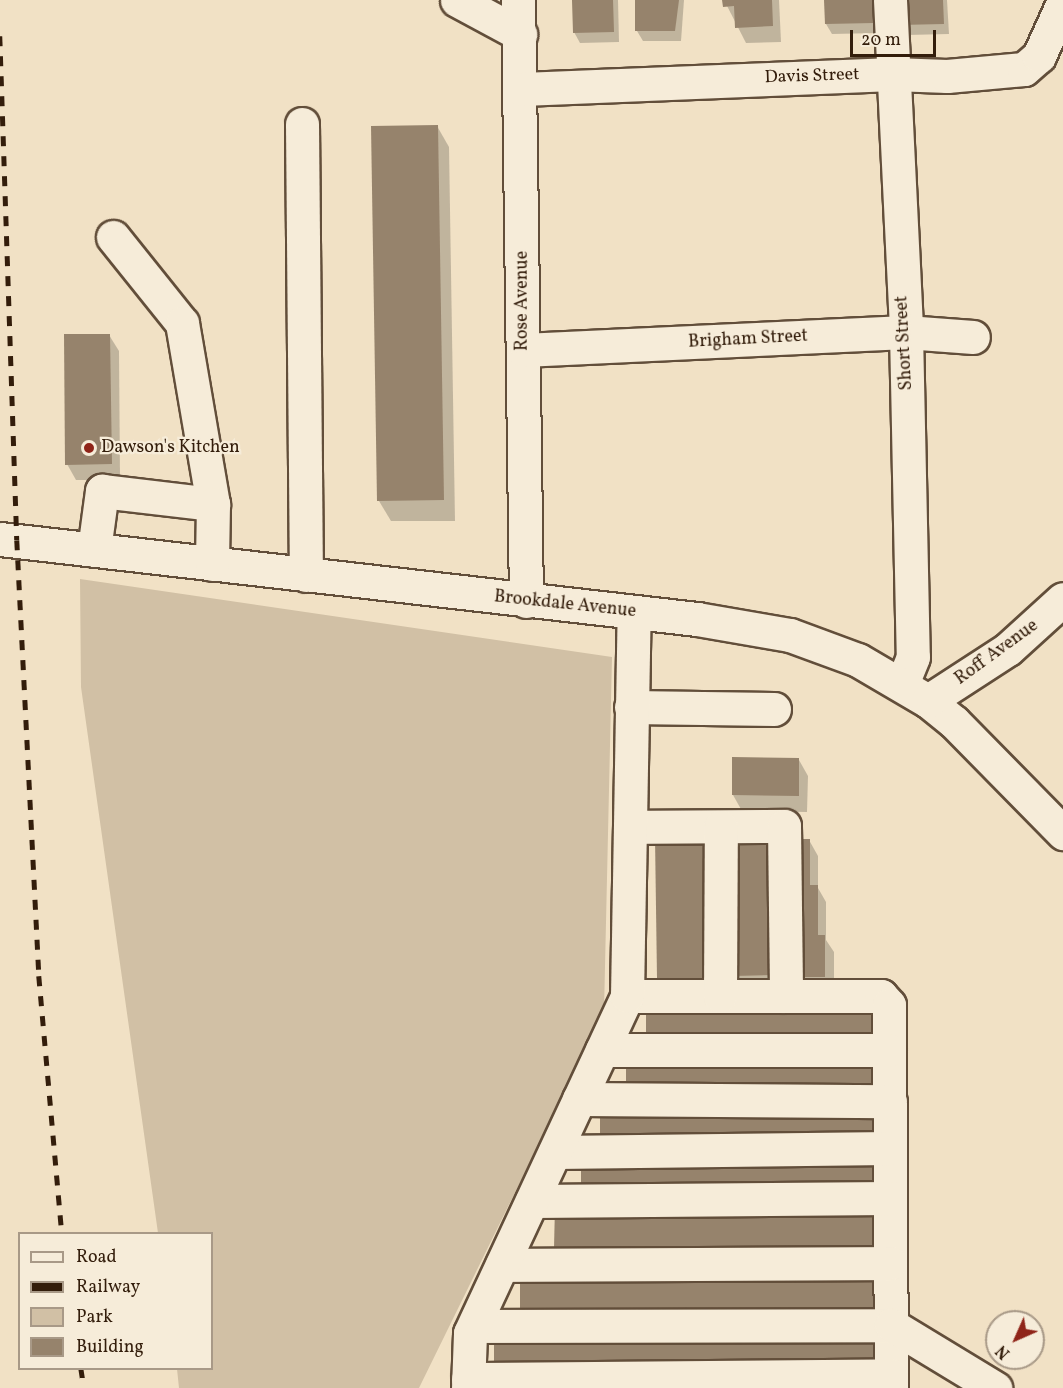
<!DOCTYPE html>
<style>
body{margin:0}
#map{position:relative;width:1063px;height:1388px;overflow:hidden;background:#f1e1c5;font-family:Vollkorn,serif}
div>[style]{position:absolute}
.green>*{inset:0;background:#d1c0a5}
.shadow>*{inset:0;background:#0003}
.building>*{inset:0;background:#96836c}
.roads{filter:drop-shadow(2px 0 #624e3a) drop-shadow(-2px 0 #624e3a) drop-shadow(0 2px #624e3a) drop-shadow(0 -2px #624e3a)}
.minor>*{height:33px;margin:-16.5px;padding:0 16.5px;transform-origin:16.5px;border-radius:16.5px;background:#f6ecd9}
.rail>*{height:4.5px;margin-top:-2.25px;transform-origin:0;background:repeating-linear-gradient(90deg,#331d0b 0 10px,transparent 0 20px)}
.dots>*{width:16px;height:16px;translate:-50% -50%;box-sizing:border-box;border:3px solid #f6ecd9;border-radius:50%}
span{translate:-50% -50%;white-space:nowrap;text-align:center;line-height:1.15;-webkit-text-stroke:4.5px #f6ecd9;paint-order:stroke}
.street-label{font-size:18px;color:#331d0b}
.poi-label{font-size:18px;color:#331d0b}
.left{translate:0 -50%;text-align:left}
.legend{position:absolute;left:18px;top:1232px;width:195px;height:138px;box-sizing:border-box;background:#f6ecd9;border:2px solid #a89987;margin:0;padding:8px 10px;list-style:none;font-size:18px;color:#331d0b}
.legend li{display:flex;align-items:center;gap:12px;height:30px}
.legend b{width:30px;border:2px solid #a89987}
.north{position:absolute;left:985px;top:1310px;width:60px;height:60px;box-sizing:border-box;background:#f6ecd9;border:2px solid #a89987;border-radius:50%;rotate:225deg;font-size:16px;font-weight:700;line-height:24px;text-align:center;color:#331d0b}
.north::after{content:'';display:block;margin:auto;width:21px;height:27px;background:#8f2418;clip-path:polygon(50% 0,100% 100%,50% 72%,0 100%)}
.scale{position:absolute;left:850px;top:30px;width:86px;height:27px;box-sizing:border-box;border:3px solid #331d0b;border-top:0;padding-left:8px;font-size:18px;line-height:21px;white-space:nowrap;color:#331d0b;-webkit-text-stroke:4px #f6ecd9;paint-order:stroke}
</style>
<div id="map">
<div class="green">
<i style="clip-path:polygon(80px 579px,612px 657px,604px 1011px,419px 1388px,179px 1388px,177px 1369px,212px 1368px,212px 1234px,158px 1233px,81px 687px)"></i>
</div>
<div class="shadow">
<i style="clip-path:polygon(573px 0,618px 0,619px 42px,580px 43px,574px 32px)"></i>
<i style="clip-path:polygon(636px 0,684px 0,681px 41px,643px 41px,637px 31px)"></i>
<i style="clip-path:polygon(724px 0,779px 0,781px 42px,746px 43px)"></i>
<i style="clip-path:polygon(825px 0,878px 0,879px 33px,832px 34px,826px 24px)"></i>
<i style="clip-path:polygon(900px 0,947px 0,949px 34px,907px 35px)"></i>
<i style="clip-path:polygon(437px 126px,449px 147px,455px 521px,391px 521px,379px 501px)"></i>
<i style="clip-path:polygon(109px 335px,119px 351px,120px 480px,76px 480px,67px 464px)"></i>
<i style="clip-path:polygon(799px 760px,808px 776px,807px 812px,742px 811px,733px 795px)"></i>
<i style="clip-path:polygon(657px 839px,719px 993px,668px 993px,659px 978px)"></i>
<i style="clip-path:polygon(809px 840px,818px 856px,818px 888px,826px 902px,826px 940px,834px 952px,834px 993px,806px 993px,797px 977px)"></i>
<i style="clip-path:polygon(733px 841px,782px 991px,744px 991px,735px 975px)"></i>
</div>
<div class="building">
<i style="clip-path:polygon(572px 0,613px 0,614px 32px,573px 33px)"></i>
<i style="clip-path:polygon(635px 0,679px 0,675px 31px,635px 31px)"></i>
<i style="clip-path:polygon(722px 0,772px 0,773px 26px,735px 28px,734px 6px,723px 7px)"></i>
<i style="clip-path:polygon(824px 0,873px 0,874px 23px,825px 24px)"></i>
<i style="clip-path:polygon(898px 0,943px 0,944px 24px,899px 25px)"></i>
<i style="clip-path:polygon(438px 125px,444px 500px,377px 501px,371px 126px)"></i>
<i style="clip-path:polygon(64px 334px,110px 334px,112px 464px,65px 465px)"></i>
<i style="clip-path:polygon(732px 757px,799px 758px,799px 796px,732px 795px)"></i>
<i style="clip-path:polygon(655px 837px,709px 837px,711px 978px,657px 978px)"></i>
<i style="clip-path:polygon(731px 839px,772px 839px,774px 975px,733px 976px)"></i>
<i style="clip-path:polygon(795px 839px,810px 839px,810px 885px,818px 885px,818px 935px,825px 935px,825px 977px,795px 977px)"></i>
<i style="clip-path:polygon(646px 1007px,877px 1008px,877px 1036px,646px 1035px)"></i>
<i style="clip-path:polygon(626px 1057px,877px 1058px,877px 1086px,626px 1086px)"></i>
<i style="clip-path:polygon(600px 1107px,876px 1108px,876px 1137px,600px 1137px)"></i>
<i style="clip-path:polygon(581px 1157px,878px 1157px,878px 1185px,581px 1185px)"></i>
<i style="clip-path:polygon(555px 1206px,876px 1208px,877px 1249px,554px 1248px)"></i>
<i style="clip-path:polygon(520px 1274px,876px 1276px,876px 1317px,520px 1314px)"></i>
<i style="clip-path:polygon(494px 1334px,876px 1335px,876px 1363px,494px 1362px)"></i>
</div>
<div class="roads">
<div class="minor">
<i style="left:457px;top:0;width:72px;rotate:28.4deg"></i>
<i style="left:518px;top:0;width:601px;rotate:89.24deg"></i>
<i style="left:890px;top:0;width:332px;rotate:87.2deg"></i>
<i style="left:906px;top:332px;width:325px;rotate:88.8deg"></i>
<i style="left:913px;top:657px;width:29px;rotate:112deg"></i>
<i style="left:522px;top:89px;width:371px;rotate:-2.3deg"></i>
<i style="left:893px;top:74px;width:54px;rotate:2.1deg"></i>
<i style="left:947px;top:76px;width:77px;rotate:-5.2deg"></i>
<i style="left:1024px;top:69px;width:20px;rotate:-41deg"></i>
<i style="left:1039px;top:56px;width:58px;rotate:-65.6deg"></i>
<i style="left:302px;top:124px;width:451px;rotate:89.5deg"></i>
<i style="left:113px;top:237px;width:110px;rotate:51.3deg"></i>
<i style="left:182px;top:323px;width:184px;rotate:80.3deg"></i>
<i style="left:523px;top:350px;width:383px;rotate:-2.7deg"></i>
<i style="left:906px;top:332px;width:67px;rotate:4.3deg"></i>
<i style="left:0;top:539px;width:702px;rotate:6.55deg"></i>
<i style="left:697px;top:619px;width:94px;rotate:9.8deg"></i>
<i style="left:790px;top:635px;width:72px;rotate:20.2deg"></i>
<i style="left:858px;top:660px;width:81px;rotate:30.4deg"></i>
<i style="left:928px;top:701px;width:33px;rotate:39deg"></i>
<i style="left:954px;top:722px;width:156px;rotate:45.5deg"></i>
<i style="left:94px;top:550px;width:60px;rotate:-82.3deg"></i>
<i style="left:102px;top:491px;width:112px;rotate:6.7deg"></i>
<i style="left:213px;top:504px;width:60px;rotate:91deg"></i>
<i style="left:928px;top:701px;width:95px;rotate:-33deg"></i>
<i style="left:1008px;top:649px;width:74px;rotate:-42.3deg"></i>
<i style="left:631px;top:707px;width:143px;rotate:0.8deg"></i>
<i style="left:630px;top:827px;width:154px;rotate:-0.4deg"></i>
<i style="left:784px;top:826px;width:170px;rotate:89.3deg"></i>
<i style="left:627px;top:996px;width:254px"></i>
<i style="left:881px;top:996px;width:12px;rotate:48deg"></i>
<i style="left:889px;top:1005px;width:383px;rotate:89.7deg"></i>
<i style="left:720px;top:996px;width:169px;rotate:-89.7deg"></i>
<i style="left:602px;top:1050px;width:287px"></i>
<i style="left:579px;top:1099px;width:311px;rotate:0.4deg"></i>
<i style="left:555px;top:1152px;width:335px;rotate:-0.7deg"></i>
<i style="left:532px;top:1201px;width:358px;rotate:-0.5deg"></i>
<i style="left:502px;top:1265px;width:388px;rotate:-0.3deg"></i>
<i style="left:474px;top:1326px;width:417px;rotate:-0.1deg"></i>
<i style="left:891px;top:1325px;width:122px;rotate:31.2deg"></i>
<i style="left:468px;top:1379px;width:423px;rotate:-0.5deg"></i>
<i style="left:468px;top:1388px;width:55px;rotate:-87.9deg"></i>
<i style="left:470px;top:1333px;width:372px;rotate:-65deg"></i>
<i style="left:627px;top:996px;width:384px;rotate:-89deg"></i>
</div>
</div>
<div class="rail">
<i style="left:0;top:36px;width:504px;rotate:88.07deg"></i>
<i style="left:17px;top:540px;width:437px;rotate:87.1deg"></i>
<i style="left:39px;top:976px;width:259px;rotate:84.9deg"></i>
<i style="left:81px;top:1368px;width:20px;rotate:81deg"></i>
</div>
<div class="dots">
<i style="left:89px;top:448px;background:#8f2418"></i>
</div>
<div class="street-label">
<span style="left:812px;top:77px;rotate:-2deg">Davis Street</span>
<span style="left:523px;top:301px;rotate:-90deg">Rose Avenue</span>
<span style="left:748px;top:340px;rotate:-3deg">Brigham Street</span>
<span style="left:905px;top:343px;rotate:-93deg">Short Street</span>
<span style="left:565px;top:605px;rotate:6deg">Brookdale Avenue</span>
<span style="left:997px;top:653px;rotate:-36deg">Roff Avenue</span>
</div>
<div class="poi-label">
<span class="left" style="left:101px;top:448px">Dawson's Kitchen</span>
</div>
<ul class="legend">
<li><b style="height:8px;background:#f6ecd9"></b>Road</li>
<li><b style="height:8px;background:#331d0b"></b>Railway</li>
<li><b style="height:16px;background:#d1c0a5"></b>Park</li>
<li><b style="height:16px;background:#96836c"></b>Building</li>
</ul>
<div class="north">N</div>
<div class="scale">20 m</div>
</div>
